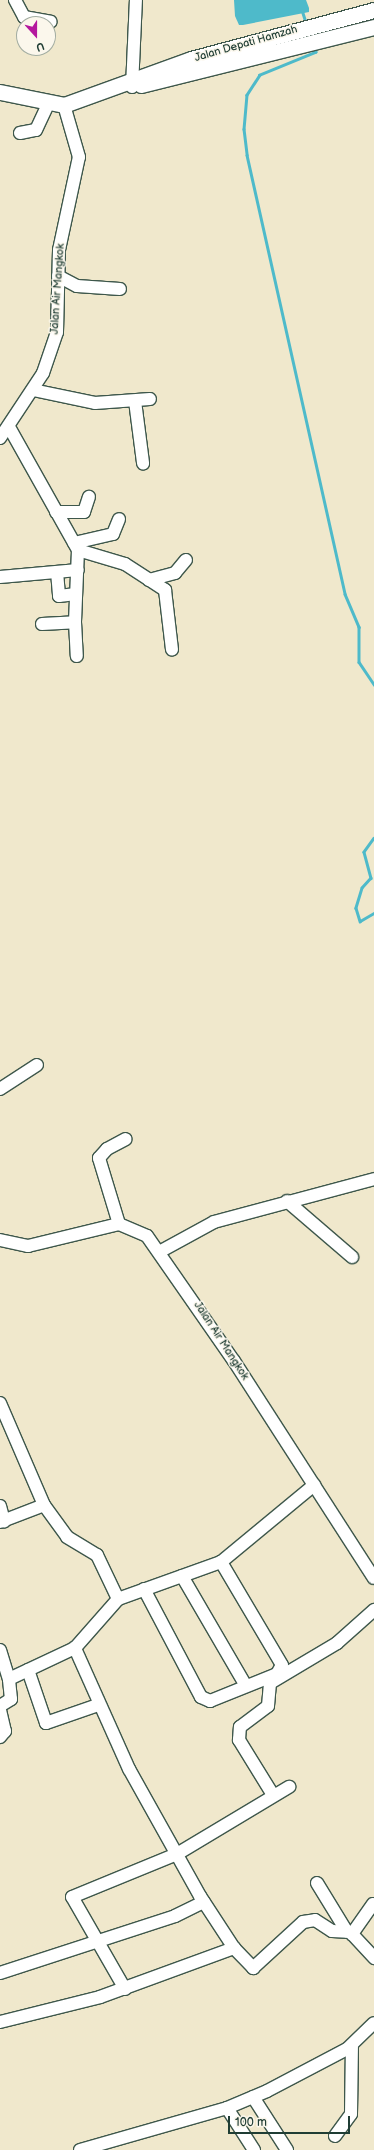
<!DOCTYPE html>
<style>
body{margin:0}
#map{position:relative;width:374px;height:2150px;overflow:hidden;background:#f0e8cc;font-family:"Balsamiq Sans",sans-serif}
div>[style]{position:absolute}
.water>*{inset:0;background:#4ebaca}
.stream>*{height:2.5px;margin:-1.25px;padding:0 1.25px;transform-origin:1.25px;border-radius:1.25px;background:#4ebaca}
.roads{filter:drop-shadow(1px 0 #3e574b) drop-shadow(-1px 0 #3e574b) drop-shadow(0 1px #3e574b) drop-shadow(0 -1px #3e574b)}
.minor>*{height:12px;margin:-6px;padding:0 6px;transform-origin:6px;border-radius:6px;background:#fff}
.major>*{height:15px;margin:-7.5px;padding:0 7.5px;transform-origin:7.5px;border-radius:7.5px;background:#fff}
span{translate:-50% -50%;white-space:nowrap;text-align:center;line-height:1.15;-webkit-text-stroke:3px #fbf7ec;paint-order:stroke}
.street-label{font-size:11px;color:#1f3d34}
.north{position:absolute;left:16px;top:16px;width:40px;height:40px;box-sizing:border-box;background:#fbf7ec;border:1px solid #a3ada2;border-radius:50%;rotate:159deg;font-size:11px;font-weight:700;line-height:16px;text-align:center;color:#1f3d34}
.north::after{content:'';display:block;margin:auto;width:14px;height:18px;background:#b5179e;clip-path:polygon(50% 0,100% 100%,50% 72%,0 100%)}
.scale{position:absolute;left:228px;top:2116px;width:122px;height:18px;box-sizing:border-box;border:2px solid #1f3d34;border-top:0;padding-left:5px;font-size:12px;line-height:14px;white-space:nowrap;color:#1f3d34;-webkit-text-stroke:3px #fbf7ec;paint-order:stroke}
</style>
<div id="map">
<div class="water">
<i style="clip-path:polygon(234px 0,306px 0,309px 8px,309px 12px,243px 25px,239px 25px,235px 16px)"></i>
</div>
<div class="stream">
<i style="left:302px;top:10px;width:13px;rotate:72deg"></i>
<i style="left:314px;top:46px;width:6px;rotate:72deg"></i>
<i style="left:316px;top:52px;width:61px;rotate:157.7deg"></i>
<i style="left:260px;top:75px;width:24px;rotate:123deg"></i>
<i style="left:247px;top:95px;width:34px;rotate:95deg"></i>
<i style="left:244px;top:129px;width:26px;rotate:83deg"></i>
<i style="left:247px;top:155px;width:450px;rotate:77.4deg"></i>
<i style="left:345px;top:594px;width:36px;rotate:67deg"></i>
<i style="left:359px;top:627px;width:35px;rotate:90deg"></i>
<i style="left:359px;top:662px;width:27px;rotate:56deg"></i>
<i style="left:374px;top:838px;width:17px;rotate:126deg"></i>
<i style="left:364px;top:852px;width:27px;rotate:75deg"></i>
<i style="left:371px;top:878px;width:13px;rotate:132deg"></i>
<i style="left:362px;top:888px;width:21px;rotate:107deg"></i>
<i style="left:356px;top:908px;width:14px;rotate:73deg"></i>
<i style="left:360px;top:921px;width:16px;rotate:-30deg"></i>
</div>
<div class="roads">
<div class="minor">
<i style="left:15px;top:0;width:19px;rotate:62deg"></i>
<i style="left:24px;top:17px;width:27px;rotate:10deg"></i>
<i style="left:132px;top:87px;width:87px;rotate:-87.4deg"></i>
<i style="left:20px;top:133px;width:16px;rotate:-11deg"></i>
<i style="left:36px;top:130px;width:29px;rotate:-65deg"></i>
<i style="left:58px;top:276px;width:21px;rotate:28deg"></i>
<i style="left:77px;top:286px;width:43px;rotate:4deg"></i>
<i style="left:33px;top:390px;width:63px;rotate:11.8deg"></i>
<i style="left:95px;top:403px;width:55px;rotate:-4.2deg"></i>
<i style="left:135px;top:401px;width:63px;rotate:82.6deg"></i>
<i style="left:9px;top:427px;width:141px;rotate:60.7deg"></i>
<i style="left:78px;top:550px;width:72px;rotate:92.4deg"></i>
<i style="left:75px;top:622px;width:34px;rotate:87deg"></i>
<i style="left:0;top:438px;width:78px;rotate:-56.5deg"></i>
<i style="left:43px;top:373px;width:43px;rotate:-71.1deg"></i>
<i style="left:57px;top:332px;width:82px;rotate:-88.6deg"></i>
<i style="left:59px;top:250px;width:95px;rotate:-77.9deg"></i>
<i style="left:79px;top:157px;width:54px;rotate:-106.1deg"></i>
<i style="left:56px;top:512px;width:28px"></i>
<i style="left:84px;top:512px;width:16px;rotate:-72deg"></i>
<i style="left:74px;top:543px;width:40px;rotate:-13deg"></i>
<i style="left:113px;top:534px;width:16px;rotate:-68deg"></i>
<i style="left:78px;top:550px;width:49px;rotate:16.6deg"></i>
<i style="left:125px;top:564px;width:48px;rotate:33deg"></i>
<i style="left:165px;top:590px;width:60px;rotate:83.3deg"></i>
<i style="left:57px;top:572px;width:24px;rotate:85deg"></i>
<i style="left:59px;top:596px;width:17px;rotate:-7deg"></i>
<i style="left:0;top:577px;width:78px;rotate:-5.1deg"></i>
<i style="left:149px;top:580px;width:27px;rotate:-15deg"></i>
<i style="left:175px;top:573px;width:17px;rotate:-50deg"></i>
<i style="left:42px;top:624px;width:33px;rotate:-3deg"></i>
<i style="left:0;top:1089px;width:44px;rotate:-33deg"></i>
<i style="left:287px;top:1201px;width:86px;rotate:40.7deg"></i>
<i style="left:119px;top:1224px;width:69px;rotate:-106.9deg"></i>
<i style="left:99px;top:1158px;width:12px;rotate:-48deg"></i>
<i style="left:107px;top:1149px;width:21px;rotate:-28deg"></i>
<i style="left:0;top:1240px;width:29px;rotate:12deg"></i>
<i style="left:28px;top:1246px;width:94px;rotate:-13.6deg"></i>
<i style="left:119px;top:1224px;width:30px;rotate:23deg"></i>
<i style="left:147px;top:1236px;width:152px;rotate:55.2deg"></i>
<i style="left:234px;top:1361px;width:258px;rotate:57.2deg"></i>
<i style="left:161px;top:1251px;width:60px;rotate:-28.7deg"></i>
<i style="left:214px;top:1222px;width:166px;rotate:-15deg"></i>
<i style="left:0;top:1403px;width:111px;rotate:66.7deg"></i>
<i style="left:44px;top:1505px;width:39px;rotate:54deg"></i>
<i style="left:67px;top:1537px;width:35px;rotate:31deg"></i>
<i style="left:97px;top:1555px;width:49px;rotate:64.5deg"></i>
<i style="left:0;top:1506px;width:16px;rotate:75deg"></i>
<i style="left:0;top:1522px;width:47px;rotate:-21.1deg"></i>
<i style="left:182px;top:1576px;width:127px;rotate:59.8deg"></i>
<i style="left:144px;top:1589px;width:122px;rotate:62.2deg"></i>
<i style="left:201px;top:1697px;width:10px;rotate:24deg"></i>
<i style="left:210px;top:1701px;width:72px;rotate:-21.9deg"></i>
<i style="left:277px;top:1674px;width:10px;rotate:-61deg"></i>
<i style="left:282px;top:1665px;width:120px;rotate:-120.6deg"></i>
<i style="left:0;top:1650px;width:30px;rotate:73deg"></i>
<i style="left:28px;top:1670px;width:56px;rotate:71.2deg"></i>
<i style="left:46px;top:1723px;width:55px;rotate:-19.1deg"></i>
<i style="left:0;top:1706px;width:13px;rotate:-32deg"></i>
<i style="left:11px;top:1699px;width:20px;rotate:-96deg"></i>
<i style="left:9px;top:1679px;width:73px;rotate:-25.2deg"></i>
<i style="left:75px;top:1648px;width:65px;rotate:-48.7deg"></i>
<i style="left:118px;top:1599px;width:109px;rotate:-19.8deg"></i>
<i style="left:221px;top:1562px;width:121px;rotate:-39.6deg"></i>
<i style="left:0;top:1710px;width:22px;rotate:77deg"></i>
<i style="left:5px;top:1731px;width:8px;rotate:130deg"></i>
<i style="left:273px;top:1795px;width:65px;rotate:-121.7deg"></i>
<i style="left:239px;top:1740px;width:13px;rotate:-86deg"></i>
<i style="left:240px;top:1727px;width:35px;rotate:-37deg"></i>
<i style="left:268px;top:1706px;width:23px;rotate:-85deg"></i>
<i style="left:270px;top:1683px;width:78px;rotate:-30.8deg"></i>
<i style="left:337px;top:1643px;width:50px;rotate:-41.7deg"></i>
<i style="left:317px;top:1883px;width:57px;rotate:58.5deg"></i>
<i style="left:373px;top:1904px;width:37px;rotate:125deg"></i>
<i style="left:352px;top:1934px;width:33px;rotate:47deg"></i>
<i style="left:234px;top:1948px;width:28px;rotate:46deg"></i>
<i style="left:253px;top:1968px;width:68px;rotate:-42.6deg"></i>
<i style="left:303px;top:1922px;width:12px;rotate:-9deg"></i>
<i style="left:315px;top:1920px;width:20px;rotate:33deg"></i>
<i style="left:332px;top:1931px;width:20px;rotate:3deg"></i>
<i style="left:0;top:1973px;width:184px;rotate:-18deg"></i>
<i style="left:175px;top:1916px;width:32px;rotate:-26deg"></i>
<i style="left:125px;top:1989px;width:106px;rotate:-119.9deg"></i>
<i style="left:72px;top:1897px;width:113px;rotate:-22.3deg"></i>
<i style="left:177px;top:1854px;width:131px;rotate:-30.9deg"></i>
<i style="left:0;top:2022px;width:103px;rotate:-14deg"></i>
<i style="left:100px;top:1997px;width:143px;rotate:-20.1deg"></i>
<i style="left:234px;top:1948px;width:62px;rotate:-123.2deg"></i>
<i style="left:200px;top:1896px;width:145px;rotate:-119.2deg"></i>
<i style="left:129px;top:1769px;width:133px;rotate:-114.1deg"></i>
<i style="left:253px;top:2097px;width:63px;rotate:57.3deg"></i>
<i style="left:227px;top:2108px;width:50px;rotate:57.3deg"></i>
<i style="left:335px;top:2136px;width:27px;rotate:-54deg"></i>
<i style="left:351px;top:2114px;width:69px;rotate:-89.2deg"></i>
<i style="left:80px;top:2150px;width:153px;rotate:-15.9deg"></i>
<i style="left:227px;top:2108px;width:43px;rotate:-23deg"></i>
<i style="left:267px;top:2091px;width:90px;rotate:-27.7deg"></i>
<i style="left:347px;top:2049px;width:37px;rotate:-44deg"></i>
</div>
<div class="major">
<i style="left:141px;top:85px;width:240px;rotate:-14deg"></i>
<i style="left:0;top:92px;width:65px;rotate:11.5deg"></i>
<i style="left:64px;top:105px;width:135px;rotate:-19.9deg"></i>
<i style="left:191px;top:59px;width:189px;rotate:-15deg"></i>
</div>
</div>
<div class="street-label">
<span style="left:246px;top:44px;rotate:-16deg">Jalan Depati Hamzah</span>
<span style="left:58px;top:289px;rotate:-86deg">Jalan Air Mangkok</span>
<span style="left:221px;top:1341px;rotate:57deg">Jalan Air Mangkok</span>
</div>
<div class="north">U</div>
<div class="scale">100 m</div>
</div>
